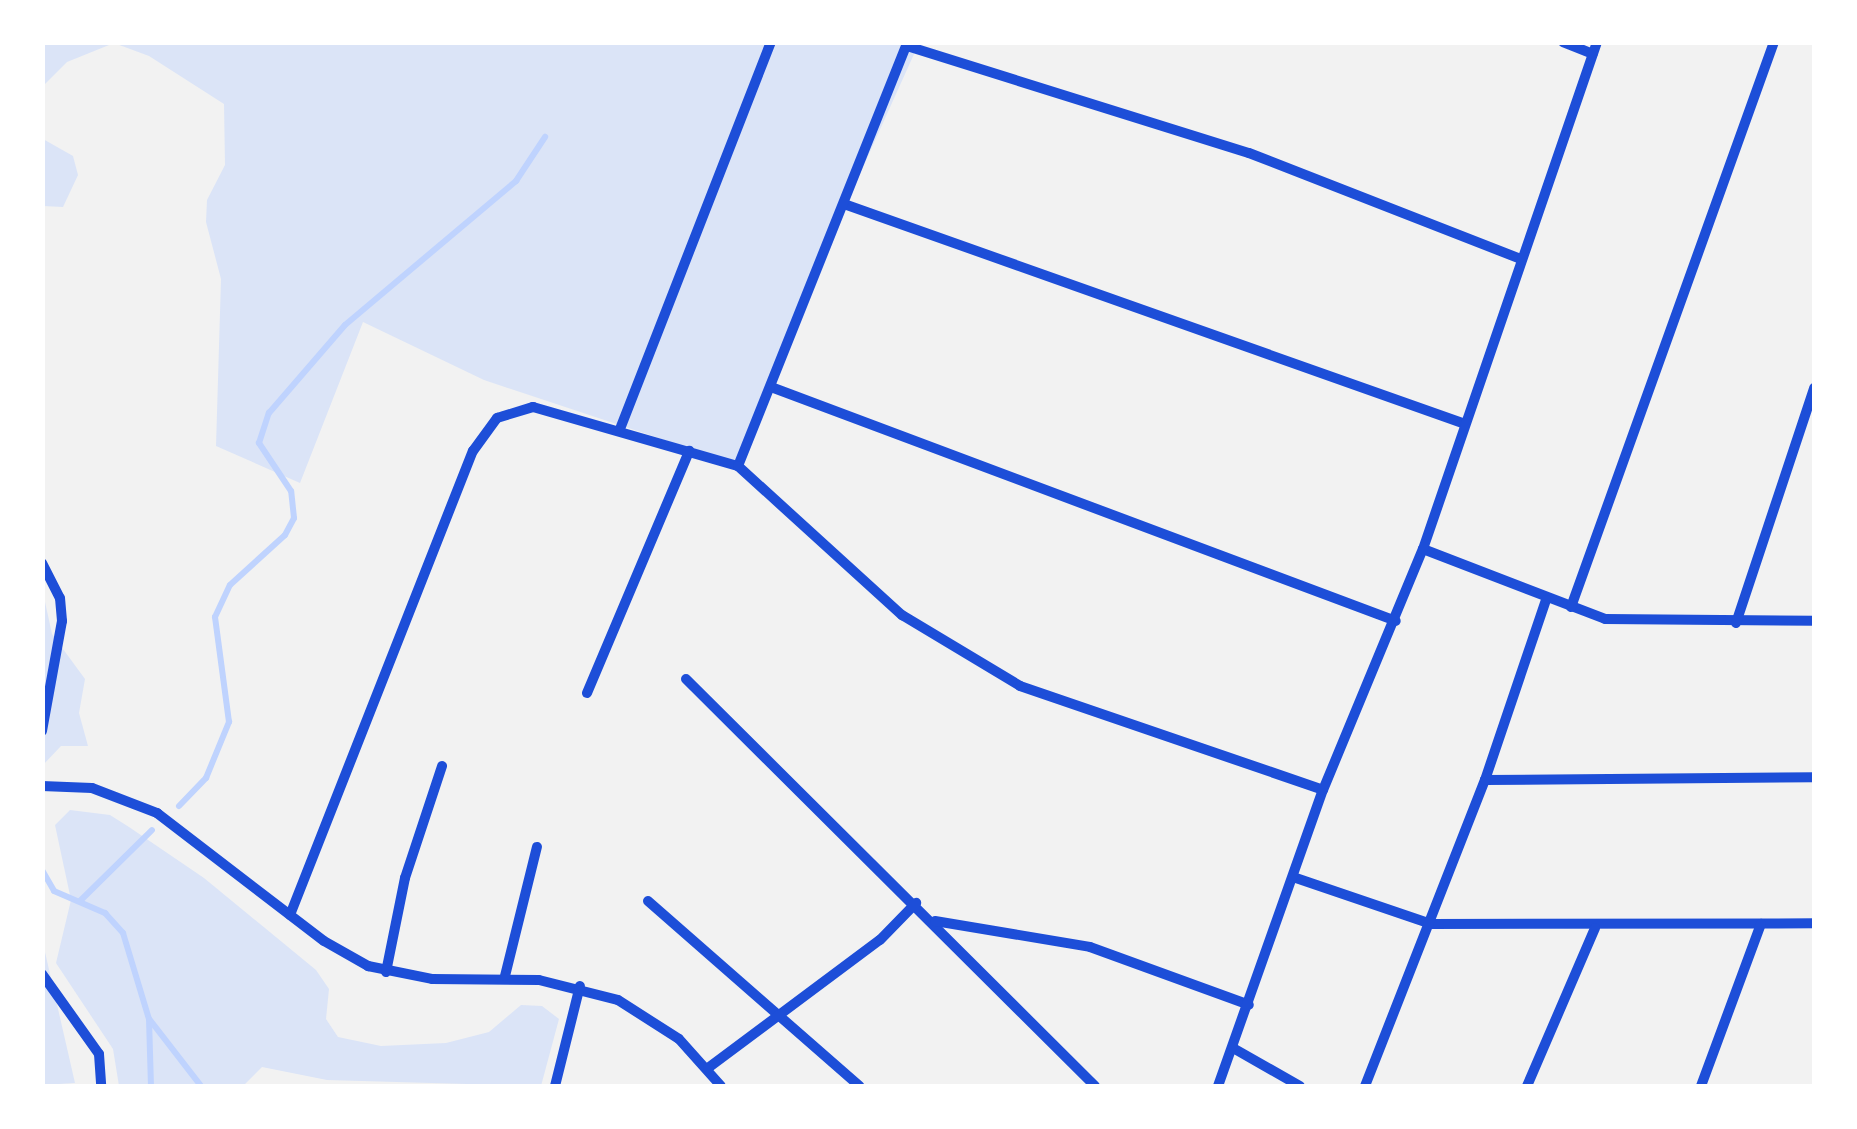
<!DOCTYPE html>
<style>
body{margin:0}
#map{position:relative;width:1857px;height:1129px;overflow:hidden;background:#f2f2f2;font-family:"Public Sans",sans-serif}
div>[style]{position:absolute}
.green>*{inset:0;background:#dbe4f7}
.stream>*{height:6px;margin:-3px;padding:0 3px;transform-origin:3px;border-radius:3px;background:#bfd3fe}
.minor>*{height:10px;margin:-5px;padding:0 5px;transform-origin:5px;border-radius:5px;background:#1d4ed8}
span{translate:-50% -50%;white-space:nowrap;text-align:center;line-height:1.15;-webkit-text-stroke:8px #fff;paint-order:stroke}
.frame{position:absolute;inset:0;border:45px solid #fff;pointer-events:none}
</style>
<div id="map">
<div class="green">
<i style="clip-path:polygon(43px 43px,919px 43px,850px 196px,743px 466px,484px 380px,363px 322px,300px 483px,216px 446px,221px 279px,206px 222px,207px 200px,225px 165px,224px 104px,149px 56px,114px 43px,67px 62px,43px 86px)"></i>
<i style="clip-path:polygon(43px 139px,73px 156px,78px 175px,63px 207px,43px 206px)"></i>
<i style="clip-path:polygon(42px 588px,52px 634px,85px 679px,79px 713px,88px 746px,61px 746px,43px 765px)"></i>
<i style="clip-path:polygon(70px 810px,110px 815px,129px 827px,204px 878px,316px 970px,329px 989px,326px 1019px,338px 1037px,381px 1046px,446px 1043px,489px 1032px,521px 1005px,542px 1006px,559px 1019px,541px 1086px,327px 1080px,262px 1067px,243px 1086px,119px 1086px,113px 1049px,56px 963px,71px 900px,55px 825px)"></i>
<i style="clip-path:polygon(42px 939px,75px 1083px,43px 1085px)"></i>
</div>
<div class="stream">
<i style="left:179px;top:806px;width:39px;rotate:-46deg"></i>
<i style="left:206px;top:778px;width:61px;rotate:-67.7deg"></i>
<i style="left:229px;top:722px;width:106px;rotate:-97.6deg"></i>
<i style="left:215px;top:617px;width:35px;rotate:-65deg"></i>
<i style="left:230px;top:585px;width:74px;rotate:-42.3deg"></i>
<i style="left:285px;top:535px;width:19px;rotate:-62deg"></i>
<i style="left:294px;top:518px;width:27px;rotate:-96deg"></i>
<i style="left:291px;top:491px;width:58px;rotate:-123.7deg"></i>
<i style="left:259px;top:443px;width:32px;rotate:-72deg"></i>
<i style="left:269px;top:413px;width:116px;rotate:-49.2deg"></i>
<i style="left:345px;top:325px;width:224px;rotate:-40.1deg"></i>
<i style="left:516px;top:181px;width:53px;rotate:-56.6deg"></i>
<i style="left:42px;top:870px;width:24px;rotate:60deg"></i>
<i style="left:54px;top:891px;width:56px;rotate:23.3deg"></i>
<i style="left:105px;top:913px;width:27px;rotate:48deg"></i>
<i style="left:123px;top:933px;width:90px;rotate:73.2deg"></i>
<i style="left:149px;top:1019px;width:67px;rotate:88.3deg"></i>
<i style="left:80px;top:901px;width:101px;rotate:-44.6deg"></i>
<i style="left:150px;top:1020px;width:83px;rotate:52.3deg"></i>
</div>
<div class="minor">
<i style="left:1563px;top:42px;width:32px;rotate:22deg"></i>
<i style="left:907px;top:46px;width:358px;rotate:17.4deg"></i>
<i style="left:1249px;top:153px;width:292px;rotate:21.3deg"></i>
<i style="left:844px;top:204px;width:659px;rotate:19.51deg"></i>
<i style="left:771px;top:387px;width:667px;rotate:20.53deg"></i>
<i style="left:620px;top:429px;width:415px;rotate:-68.7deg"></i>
<i style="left:738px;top:466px;width:457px;rotate:-68.2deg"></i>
<i style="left:1423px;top:549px;width:195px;rotate:21deg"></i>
<i style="left:1605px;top:619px;width:209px;rotate:0.5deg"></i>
<i style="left:42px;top:563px;width:39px;rotate:63deg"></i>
<i style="left:60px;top:598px;width:23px;rotate:85deg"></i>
<i style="left:62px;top:621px;width:112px;rotate:100.3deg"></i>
<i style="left:1571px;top:607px;width:600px;rotate:-70.24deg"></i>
<i style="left:1736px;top:623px;width:248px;rotate:-71.6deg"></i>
<i style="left:686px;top:679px;width:577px;rotate:44.86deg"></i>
<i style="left:587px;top:693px;width:263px;rotate:-67.1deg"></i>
<i style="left:1485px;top:780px;width:329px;rotate:-0.5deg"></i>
<i style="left:42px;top:786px;width:50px;rotate:2.3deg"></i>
<i style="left:92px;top:788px;width:70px;rotate:21deg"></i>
<i style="left:157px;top:813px;width:210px;rotate:37.5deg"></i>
<i style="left:324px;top:941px;width:51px;rotate:29.6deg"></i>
<i style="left:368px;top:966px;width:65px;rotate:11.5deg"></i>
<i style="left:432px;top:979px;width:107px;rotate:0.5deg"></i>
<i style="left:539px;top:980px;width:81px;rotate:14.2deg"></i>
<i style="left:618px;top:1000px;width:72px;rotate:32.6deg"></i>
<i style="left:679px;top:1039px;width:63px;rotate:48.2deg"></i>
<i style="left:1293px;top:877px;width:146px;rotate:18.8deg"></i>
<i style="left:1431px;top:924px;width:383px;rotate:-0.1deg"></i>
<i style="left:648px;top:901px;width:281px;rotate:41.2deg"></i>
<i style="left:290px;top:915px;width:499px;rotate:-68.5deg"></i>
<i style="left:473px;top:451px;width:41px;rotate:-54deg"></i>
<i style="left:497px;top:418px;width:38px;rotate:-17deg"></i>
<i style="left:533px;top:407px;width:213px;rotate:16.1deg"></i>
<i style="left:738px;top:466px;width:222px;rotate:42.3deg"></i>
<i style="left:902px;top:615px;width:138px;rotate:31deg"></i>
<i style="left:1020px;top:686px;width:320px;rotate:18.9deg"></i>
<i style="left:935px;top:921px;width:157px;rotate:9.5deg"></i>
<i style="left:1090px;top:947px;width:169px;rotate:20deg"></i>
<i style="left:386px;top:972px;width:96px;rotate:-78.6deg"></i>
<i style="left:405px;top:878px;width:118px;rotate:-71.7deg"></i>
<i style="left:42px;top:974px;width:98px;rotate:54.5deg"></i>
<i style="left:99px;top:1054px;width:32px;rotate:86deg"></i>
<i style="left:505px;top:976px;width:133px;rotate:-76.1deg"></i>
<i style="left:1233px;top:1048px;width:77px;rotate:29.6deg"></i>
<i style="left:708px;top:1068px;width:214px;rotate:-36.7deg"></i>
<i style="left:880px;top:940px;width:52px;rotate:-45.8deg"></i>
<i style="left:555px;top:1086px;width:103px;rotate:-76deg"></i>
<i style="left:1218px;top:1086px;width:314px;rotate:-70.5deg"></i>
<i style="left:1323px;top:790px;width:261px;rotate:-67.5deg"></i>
<i style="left:1423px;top:549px;width:536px;rotate:-71.06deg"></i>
<i style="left:1365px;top:1086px;width:329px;rotate:-68.6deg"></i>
<i style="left:1485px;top:780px;width:190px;rotate:-71.3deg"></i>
<i style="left:1527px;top:1086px;width:172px;rotate:-66.7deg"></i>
<i style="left:1701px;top:1086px;width:173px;rotate:-69.7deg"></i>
</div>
<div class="frame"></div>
</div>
